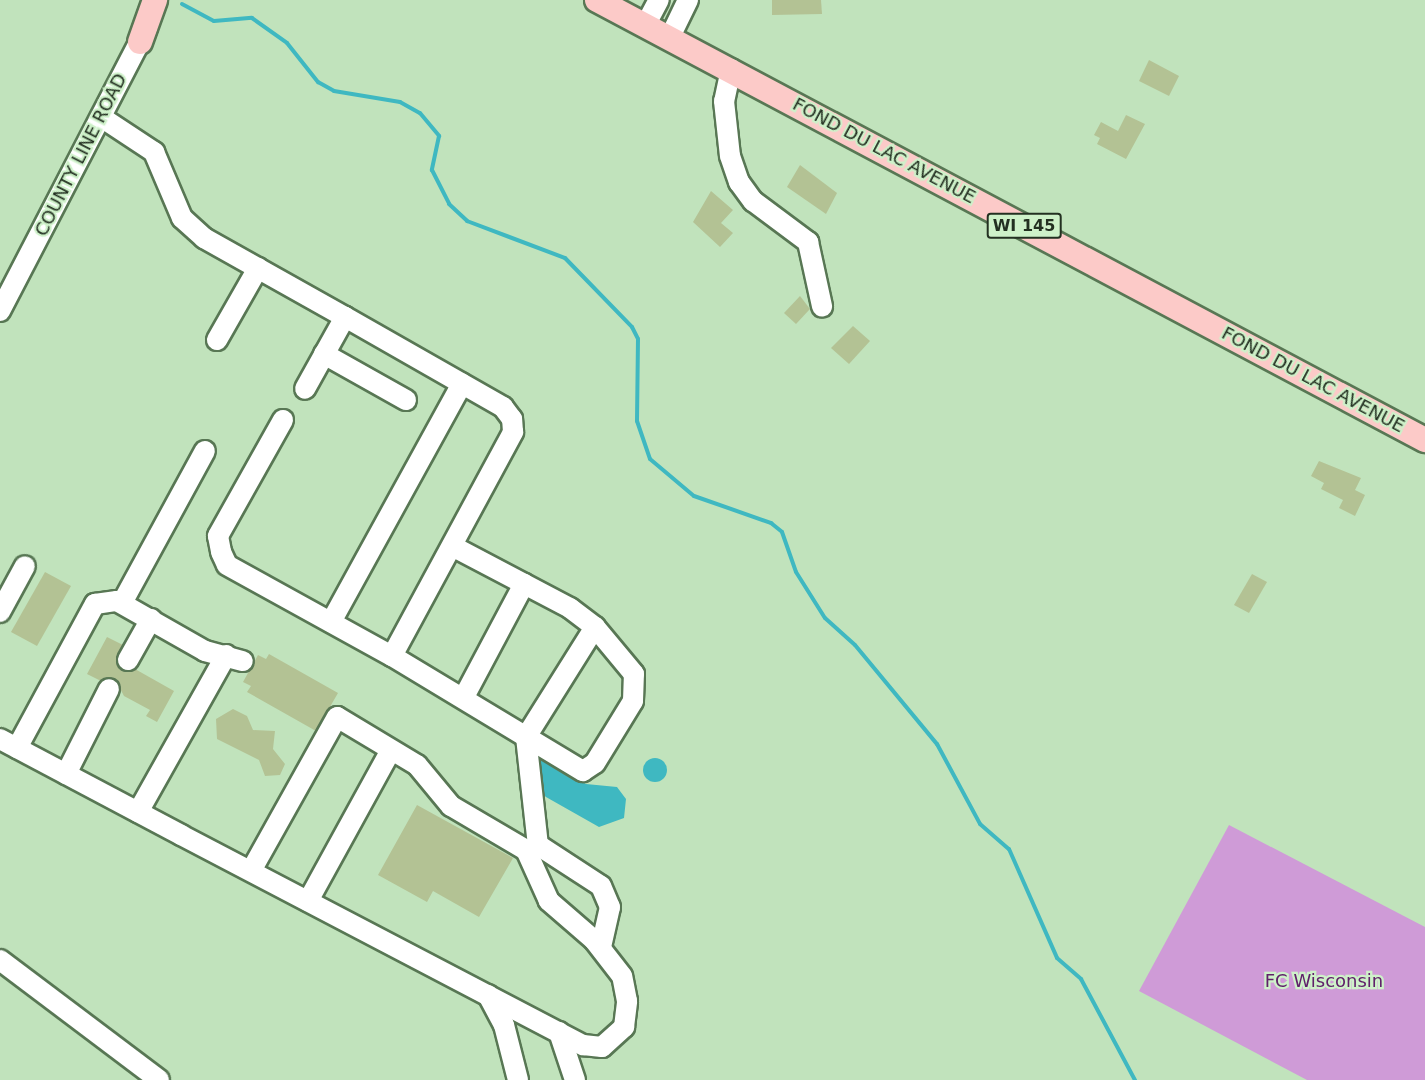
<!DOCTYPE html>
<style>
body{margin:0}
#map{position:relative;width:1425px;height:1080px;overflow:hidden;background:#c1e3bc;font-family:"DejaVu Sans",sans-serif}
div>[style]{position:absolute}
.green>*{inset:0;background:#cf9bd7}
.water>*{inset:0;background:#3fb8c1}
.round{border-radius:50%}
.stream>*{height:4px;margin:-2px;padding:0 2px;transform-origin:2px;border-radius:2px;background:#3fb8c1}
.building>*{inset:0;background:#b3c294}
.roads{filter:drop-shadow(2px 0 #587754) drop-shadow(-2px 0 #587754) drop-shadow(0 2px #587754) drop-shadow(0 -2px #587754)}
.minor>*{height:20px;margin:-10px;padding:0 10px;transform-origin:10px;border-radius:10px;background:#fff}
.major>*{height:24px;margin:-12px;padding:0 12px;transform-origin:12px;border-radius:12px;background:#fccac8}
span{translate:-50% -50%;white-space:nowrap;text-align:center;line-height:1.15;-webkit-text-stroke:4.5px #cef1c9;paint-order:stroke}
.shield-label span{padding:2px 4px;background:#cef1c9;border:2px solid;border-radius:4px;-webkit-text-stroke-width:0}
.shield-label{font-size:16px;color:#233021;font-weight:700}
.street-label{font-size:18px;color:#233021}
.park-label{font-size:18px;color:#60206a}
</style>
<div id="map">
<div class="green">
<i style="clip-path:polygon(1229px 825px,1425px 927px,1425px 1080px,1307px 1080px,1139px 991px)"></i>
</div>
<div class="water">
<i style="clip-path:polygon(537px 756px,586px 784px,617px 787px,626px 799px,624px 818px,599px 827px,546px 797px,532px 784px)"></i>
<i class="round" style="left:643px;top:758px;width:24px;height:24px"></i>
</div>
<div class="stream">
<i style="left:182px;top:4px;width:36px;rotate:28deg"></i>
<i style="left:214px;top:21px;width:38px;rotate:-5deg"></i>
<i style="left:252px;top:18px;width:43px;rotate:35.5deg"></i>
<i style="left:287px;top:43px;width:50px;rotate:51.5deg"></i>
<i style="left:318px;top:82px;width:18px;rotate:29deg"></i>
<i style="left:334px;top:91px;width:67px;rotate:9.5deg"></i>
<i style="left:400px;top:102px;width:23px;rotate:29deg"></i>
<i style="left:420px;top:113px;width:30px;rotate:50deg"></i>
<i style="left:439px;top:136px;width:35px;rotate:102deg"></i>
<i style="left:432px;top:170px;width:38px;rotate:63deg"></i>
<i style="left:449px;top:204px;width:25px;rotate:43deg"></i>
<i style="left:467px;top:221px;width:105px;rotate:20.7deg"></i>
<i style="left:565px;top:258px;width:96px;rotate:45.8deg"></i>
<i style="left:632px;top:327px;width:13px;rotate:63deg"></i>
<i style="left:638px;top:339px;width:82px;rotate:90.7deg"></i>
<i style="left:637px;top:421px;width:40px;rotate:71.1deg"></i>
<i style="left:650px;top:459px;width:57px;rotate:40.1deg"></i>
<i style="left:694px;top:496px;width:82px;rotate:19.3deg"></i>
<i style="left:771px;top:523px;width:14px;rotate:39deg"></i>
<i style="left:782px;top:532px;width:42px;rotate:70.7deg"></i>
<i style="left:796px;top:572px;width:54px;rotate:57.8deg"></i>
<i style="left:825px;top:618px;width:40px;rotate:42deg"></i>
<i style="left:855px;top:645px;width:129px;rotate:50.4deg"></i>
<i style="left:937px;top:744px;width:91px;rotate:61.7deg"></i>
<i style="left:980px;top:824px;width:38px;rotate:41deg"></i>
<i style="left:1009px;top:849px;width:119px;rotate:66.2deg"></i>
<i style="left:1057px;top:958px;width:32px;rotate:41deg"></i>
<i style="left:1081px;top:979px;width:115px;rotate:61.9deg"></i>
</div>
<div class="building">
<i style="clip-path:polygon(772px 0,821px 0,822px 14px,772px 15px)"></i>
<i style="clip-path:polygon(1149px 60px,1179px 76px,1169px 96px,1139px 81px)"></i>
<i style="clip-path:polygon(1126px 115px,1145px 124px,1126px 159px,1097px 144px,1100px 138px,1094px 135px,1101px 122px,1118px 131px)"></i>
<i style="clip-path:polygon(800px 165px,837px 193px,826px 214px,787px 187px)"></i>
<i style="clip-path:polygon(711px 191px,733px 210px,721px 223px,733px 233px,720px 247px,693px 222px)"></i>
<i style="clip-path:polygon(800px 296px,810px 309px,796px 324px,784px 313px)"></i>
<i style="clip-path:polygon(853px 326px,870px 341px,849px 364px,831px 348px)"></i>
<i style="clip-path:polygon(1319px 461px,1361px 478px,1355px 490px,1365px 495px,1355px 516px,1339px 508px,1343px 500px,1321px 489px,1324px 483px,1311px 476px)"></i>
<i style="clip-path:polygon(45px 572px,71px 586px,37px 646px,11px 632px)"></i>
<i style="clip-path:polygon(1252px 574px,1267px 582px,1249px 613px,1234px 605px)"></i>
<i style="clip-path:polygon(107px 637px,123px 645px,116px 660px,122px 670px,135px 669px,174px 691px,157px 722px,146px 716px,150px 710px,124px 696px,115px 679px,101px 681px,87px 674px)"></i>
<i style="clip-path:polygon(269px 654px,338px 693px,316px 731px,247px 692px,251px 686px,243px 682px,258px 655px,266px 659px)"></i>
<i style="clip-path:polygon(233px 709px,247px 716px,253px 730px,275px 731px,273px 749px,285px 764px,280px 775px,265px 776px,259px 760px,217px 739px,216px 719px)"></i>
<i style="clip-path:polygon(417px 805px,513px 858px,479px 917px,433px 891px,427px 902px,378px 875px)"></i>
</div>
<div class="roads">
<div class="minor">
<i style="left:646px;top:24px;width:27px;rotate:-62deg"></i>
<i style="left:670px;top:37px;width:41px;rotate:-64.1deg"></i>
<i style="left:731px;top:69px;width:33px;rotate:102deg"></i>
<i style="left:724px;top:101px;width:55px;rotate:83.8deg"></i>
<i style="left:730px;top:156px;width:28px;rotate:71deg"></i>
<i style="left:739px;top:182px;width:24px;rotate:54deg"></i>
<i style="left:753px;top:201px;width:69px;rotate:36.7deg"></i>
<i style="left:808px;top:242px;width:66px;rotate:77.7deg"></i>
<i style="left:101px;top:117px;width:64px;rotate:33.4deg"></i>
<i style="left:154px;top:152px;width:72px;rotate:67deg"></i>
<i style="left:182px;top:218px;width:30px;rotate:42deg"></i>
<i style="left:204px;top:238px;width:162px;rotate:29.3deg"></i>
<i style="left:345px;top:317px;width:82px;rotate:119.1deg"></i>
<i style="left:0;top:311px;width:319px;rotate:-62.6deg"></i>
<i style="left:217px;top:340px;width:83px;rotate:-60.3deg"></i>
<i style="left:324px;top:354px;width:94px;rotate:29.3deg"></i>
<i style="left:283px;top:420px;width:133px;rotate:119.3deg"></i>
<i style="left:218px;top:536px;width:16px;rotate:79deg"></i>
<i style="left:221px;top:552px;width:14px;rotate:65deg"></i>
<i style="left:227px;top:565px;width:188px;rotate:28.9deg"></i>
<i style="left:392px;top:656px;width:255px;rotate:-61.6deg"></i>
<i style="left:513px;top:432px;width:13px;rotate:-94deg"></i>
<i style="left:512px;top:419px;width:15px;rotate:-127deg"></i>
<i style="left:503px;top:407px;width:182px;rotate:-150.3deg"></i>
<i style="left:122px;top:603px;width:173px;rotate:-61.4deg"></i>
<i style="left:0;top:612px;width:52px;rotate:-61.5deg"></i>
<i style="left:331px;top:622px;width:272px;rotate:-61.2deg"></i>
<i style="left:595px;top:627px;width:130px;rotate:122.1deg"></i>
<i style="left:526px;top:737px;width:109px;rotate:83.7deg"></i>
<i style="left:538px;top:845px;width:75px;rotate:33.1deg"></i>
<i style="left:601px;top:886px;width:23px;rotate:67deg"></i>
<i style="left:610px;top:907px;width:41px;rotate:102.7deg"></i>
<i style="left:392px;top:656px;width:223px;rotate:31.1deg"></i>
<i style="left:583px;top:771px;width:14px;rotate:-34deg"></i>
<i style="left:595px;top:763px;width:73px;rotate:-58.5deg"></i>
<i style="left:633px;top:701px;width:27px;rotate:-88deg"></i>
<i style="left:634px;top:674px;width:61px;rotate:-129.7deg"></i>
<i style="left:595px;top:627px;width:31px;rotate:-143deg"></i>
<i style="left:570px;top:608px;width:133px;rotate:-152.3deg"></i>
<i style="left:128px;top:660px;width:47px;rotate:-60.7deg"></i>
<i style="left:465px;top:695px;width:126px;rotate:-62deg"></i>
<i style="left:0;top:739px;width:205px;rotate:27.9deg"></i>
<i style="left:181px;top:835px;width:454px;rotate:27.6deg"></i>
<i style="left:583px;top:1045px;width:19px;rotate:6deg"></i>
<i style="left:602px;top:1047px;width:30px;rotate:-42deg"></i>
<i style="left:624px;top:1027px;width:26px;rotate:-83deg"></i>
<i style="left:627px;top:1001px;width:25px;rotate:-101deg"></i>
<i style="left:622px;top:976px;width:46px;rotate:-127.9deg"></i>
<i style="left:594px;top:940px;width:60px;rotate:-139.1deg"></i>
<i style="left:549px;top:901px;width:56px;rotate:-114.3deg"></i>
<i style="left:526px;top:850px;width:87px;rotate:-149.6deg"></i>
<i style="left:451px;top:806px;width:53px;rotate:-129.7deg"></i>
<i style="left:417px;top:765px;width:93px;rotate:-149deg"></i>
<i style="left:337px;top:717px;width:176px;rotate:119.2deg"></i>
<i style="left:17px;top:748px;width:164px;rotate:-61.6deg"></i>
<i style="left:95px;top:604px;width:22px;rotate:-8deg"></i>
<i style="left:117px;top:601px;width:101px;rotate:29.6deg"></i>
<i style="left:205px;top:651px;width:39px;rotate:15deg"></i>
<i style="left:66px;top:774px;width:95px;rotate:-63.2deg"></i>
<i style="left:138px;top:812px;width:180px;rotate:-60.7deg"></i>
<i style="left:308px;top:901px;width:172px;rotate:-61.2deg"></i>
<i style="left:0;top:960px;width:199px;rotate:37deg"></i>
<i style="left:488px;top:995px;width:34px;rotate:62deg"></i>
<i style="left:504px;top:1025px;width:57px;rotate:75.7deg"></i>
<i style="left:559px;top:1032px;width:51px;rotate:71.6deg"></i>
</div>
<div class="major">
<i style="left:597px;top:0;width:938px;rotate:27.99deg"></i>
<i style="left:140px;top:42px;width:45px;rotate:-70.3deg"></i>
</div>
</div>
<div class="shield-label">
<span style="left:1024px;top:226px">WI 145</span>
</div>
<div class="street-label">
<span style="left:884px;top:151px;rotate:28deg">FOND DU LAC AVENUE</span>
<span style="left:81px;top:155px;rotate:-63deg">COUNTY LINE ROAD</span>
<span style="left:1313px;top:380px;rotate:28deg">FOND DU LAC AVENUE</span>
</div>
<div class="park-label">
<span style="left:1324px;top:981px">FC Wisconsin</span>
</div>
</div>
